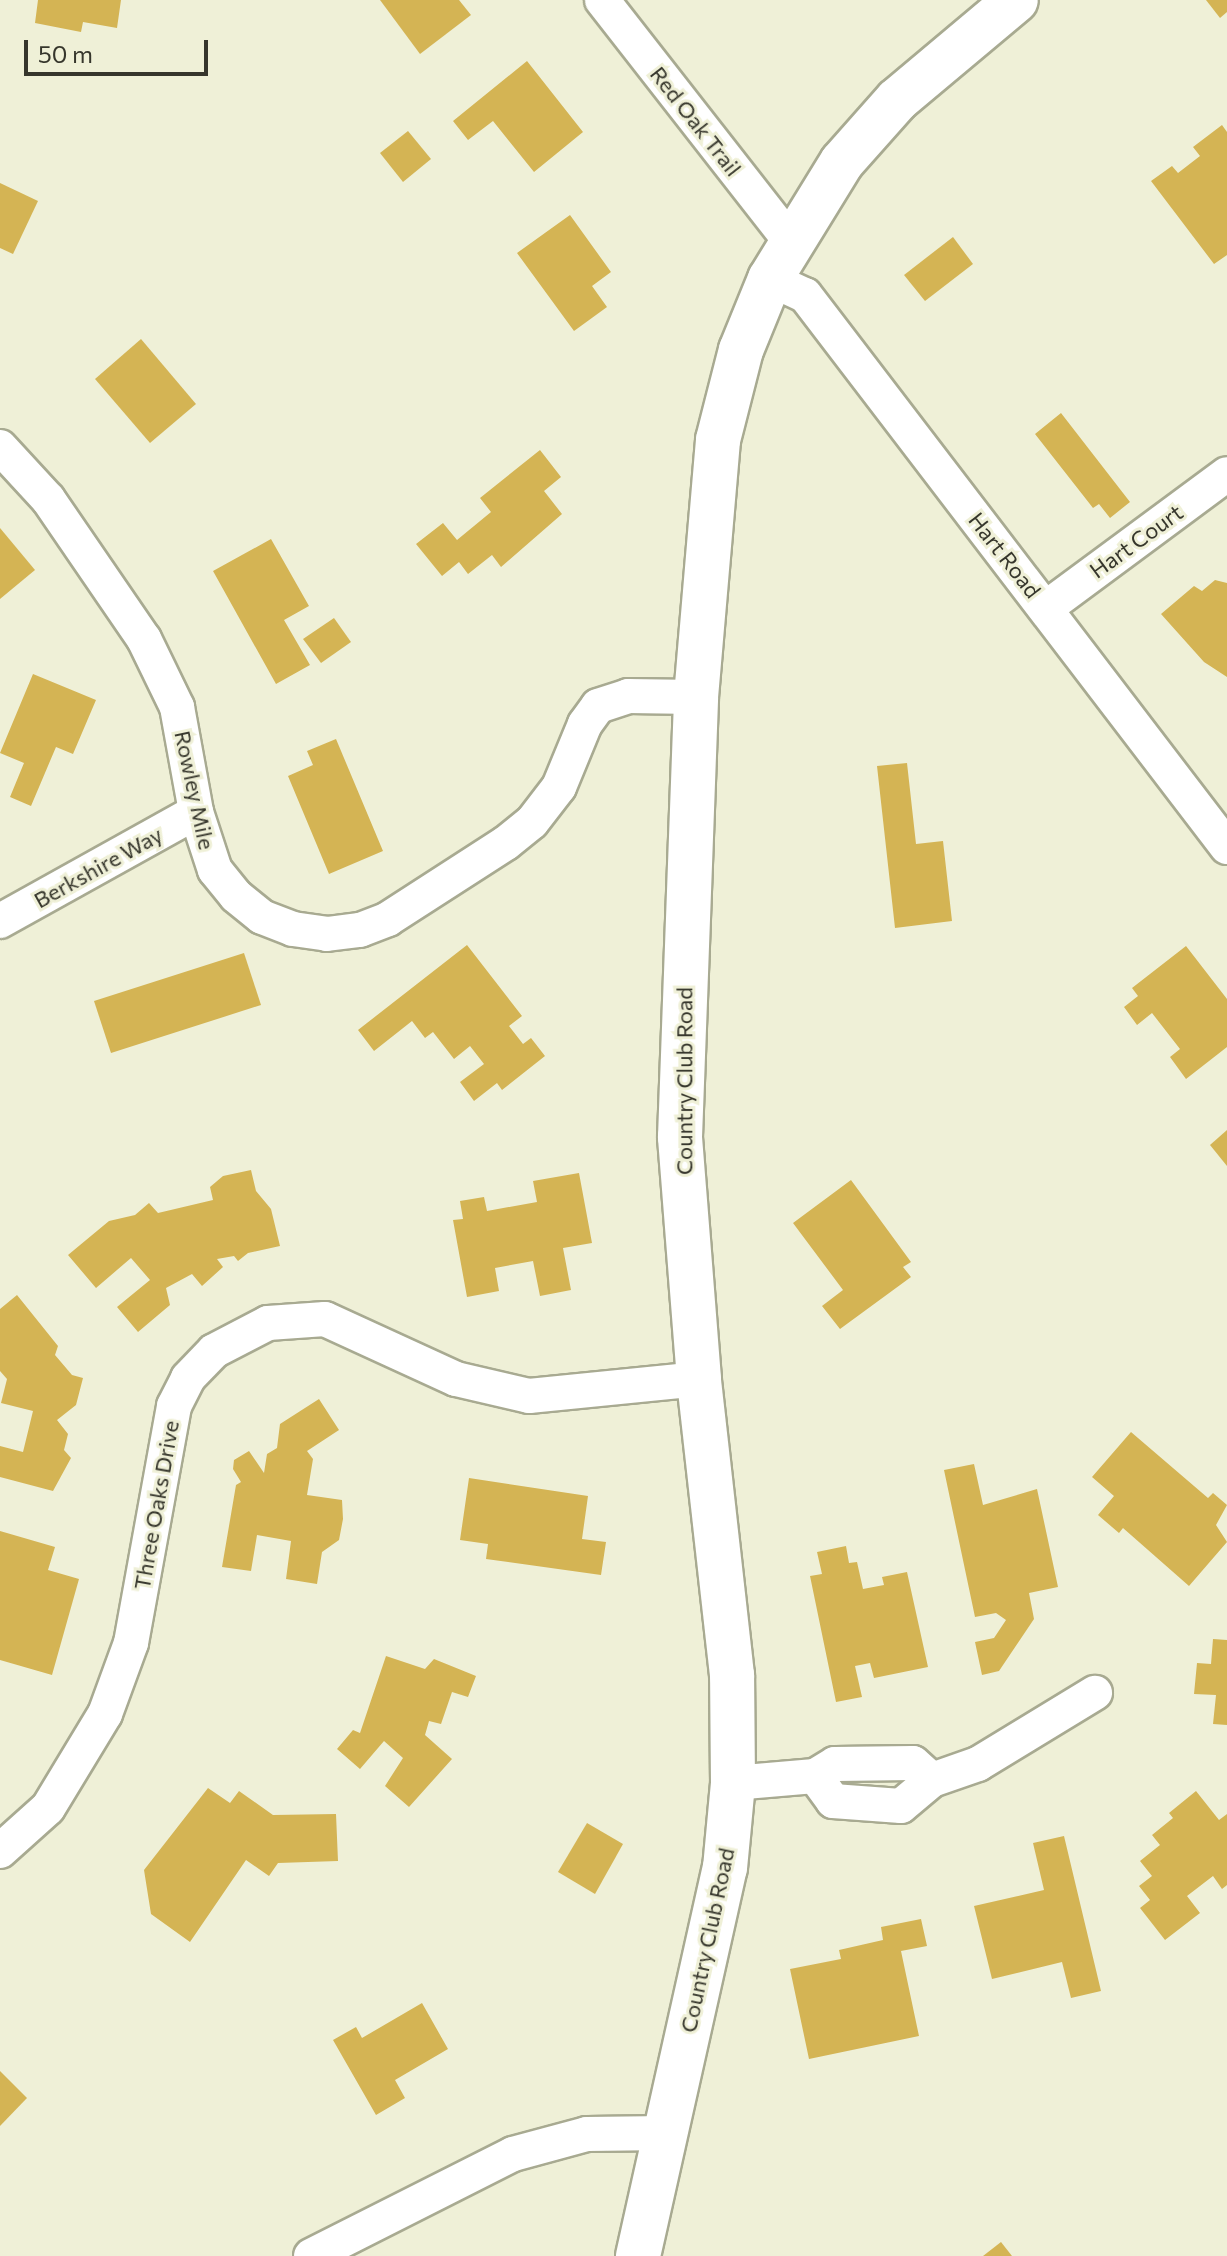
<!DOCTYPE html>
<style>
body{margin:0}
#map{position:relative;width:1227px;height:2256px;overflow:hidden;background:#eff0d7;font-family:Commissioner,sans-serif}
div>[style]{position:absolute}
.building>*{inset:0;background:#d4b454}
.roads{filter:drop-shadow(2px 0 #a8aa91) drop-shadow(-2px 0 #a8aa91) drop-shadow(0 2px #a8aa91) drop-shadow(0 -2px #a8aa91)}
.minor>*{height:34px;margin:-17px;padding:0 17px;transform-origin:17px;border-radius:17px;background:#fff}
.major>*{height:44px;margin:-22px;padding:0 22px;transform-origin:22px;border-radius:22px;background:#fff}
span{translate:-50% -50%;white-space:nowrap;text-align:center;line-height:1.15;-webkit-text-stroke:6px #eff0d7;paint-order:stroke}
.street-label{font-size:22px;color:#36362c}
.scale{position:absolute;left:24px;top:40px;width:184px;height:36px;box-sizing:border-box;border:4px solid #36362c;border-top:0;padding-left:10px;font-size:24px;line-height:28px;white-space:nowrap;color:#36362c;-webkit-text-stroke:6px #eff0d7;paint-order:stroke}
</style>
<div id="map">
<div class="building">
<i style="clip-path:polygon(38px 0,121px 0,117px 28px,83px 22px,81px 32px,35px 23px)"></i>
<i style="clip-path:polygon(380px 0,459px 0,471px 15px,420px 54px)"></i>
<i style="clip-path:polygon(1206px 0,1227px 0,1227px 12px,1220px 18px)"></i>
<i style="clip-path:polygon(527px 61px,583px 132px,534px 172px,493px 121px,468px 140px,453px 121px)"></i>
<i style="clip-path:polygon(1222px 125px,1227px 132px,1227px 255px,1214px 264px,1151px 181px,1172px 166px,1178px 173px,1200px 156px,1193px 147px)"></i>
<i style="clip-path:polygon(408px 131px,431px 159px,403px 182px,380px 153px)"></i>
<i style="clip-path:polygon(0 183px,38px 201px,13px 254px,0 248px)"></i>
<i style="clip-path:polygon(570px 215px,611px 272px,592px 286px,607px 307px,574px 331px,517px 253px)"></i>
<i style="clip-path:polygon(953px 237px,973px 264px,925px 301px,904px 275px)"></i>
<i style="clip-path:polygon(141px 339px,196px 404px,150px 443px,95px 379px)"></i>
<i style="clip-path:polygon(1061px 413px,1130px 502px,1110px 518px,1099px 504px,1093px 508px,1035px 434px)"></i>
<i style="clip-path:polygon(540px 450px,561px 477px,544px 491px,562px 514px,501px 567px,492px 555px,468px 574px,459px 562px,442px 576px,416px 544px,443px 523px,457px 540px,491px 512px,480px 498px)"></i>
<i style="clip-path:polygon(0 528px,35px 570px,0 599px)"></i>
<i style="clip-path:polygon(271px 539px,309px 606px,284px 620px,310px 665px,276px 684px,213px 571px)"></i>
<i style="clip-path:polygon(1215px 580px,1227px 583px,1227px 677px,1204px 662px,1161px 614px,1194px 586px,1202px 591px)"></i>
<i style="clip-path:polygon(334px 618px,351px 642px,321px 663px,303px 639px)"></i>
<i style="clip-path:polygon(33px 674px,96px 700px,73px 754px,56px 747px,31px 806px,10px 797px,24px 763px,0 753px)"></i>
<i style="clip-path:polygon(336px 739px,383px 851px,329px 874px,288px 776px,313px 765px,307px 751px)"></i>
<i style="clip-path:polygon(907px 763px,916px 844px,943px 841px,952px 921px,895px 928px,877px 766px)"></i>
<i style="clip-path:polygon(467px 945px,522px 1016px,509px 1026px,523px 1044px,531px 1038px,545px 1056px,502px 1090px,497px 1083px,474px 1101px,460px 1082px,484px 1064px,470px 1046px,454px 1059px,433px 1032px,425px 1038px,412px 1021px,374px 1051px,358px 1030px)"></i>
<i style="clip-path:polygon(1186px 946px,1227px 999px,1227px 1047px,1186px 1079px,1170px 1057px,1180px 1049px,1152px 1013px,1137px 1025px,1124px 1007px,1138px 996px,1132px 988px)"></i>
<i style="clip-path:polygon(244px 953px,261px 1005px,111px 1053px,94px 1001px)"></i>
<i style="clip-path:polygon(1227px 1130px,1227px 1166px,1210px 1145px)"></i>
<i style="clip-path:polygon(251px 1170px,256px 1191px,271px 1209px,280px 1246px,248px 1253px,238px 1261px,234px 1256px,217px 1259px,223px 1267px,202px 1286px,192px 1274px,166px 1288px,170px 1305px,138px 1332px,117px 1307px,150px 1280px,131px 1258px,96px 1288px,68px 1255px,109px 1221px,135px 1215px,149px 1203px,158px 1213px,213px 1200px,210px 1187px,223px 1176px)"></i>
<i style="clip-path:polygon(579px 1173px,592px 1243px,563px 1248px,571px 1290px,540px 1296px,533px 1261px,495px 1268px,499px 1291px,467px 1297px,453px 1220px,463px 1219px,460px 1201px,484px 1197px,487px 1211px,537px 1202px,533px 1181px)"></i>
<i style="clip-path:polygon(851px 1180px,911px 1262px,903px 1267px,911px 1277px,840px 1329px,822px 1306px,843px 1290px,793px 1223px)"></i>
<i style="clip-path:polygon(17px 1295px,58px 1346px,55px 1355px,72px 1375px,83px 1378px,76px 1405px,57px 1420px,68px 1434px,64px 1450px,71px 1458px,53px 1491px,0 1477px,0 1446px,23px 1452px,33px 1411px,1px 1403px,7px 1379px,0 1371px,0 1309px)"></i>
<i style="clip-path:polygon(319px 1399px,339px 1430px,307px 1451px,313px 1459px,307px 1495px,342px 1500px,343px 1519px,339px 1540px,322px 1552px,317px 1584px,286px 1579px,291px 1541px,257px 1535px,251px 1571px,222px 1567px,236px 1485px,241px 1482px,233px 1469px,234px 1460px,249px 1451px,264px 1473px,267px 1454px,277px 1448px,280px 1424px)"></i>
<i style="clip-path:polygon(1131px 1432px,1208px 1498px,1213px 1493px,1227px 1505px,1216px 1525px,1227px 1542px,1189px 1586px,1123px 1528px,1119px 1533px,1098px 1515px,1114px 1496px,1092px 1477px)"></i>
<i style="clip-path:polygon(974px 1464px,983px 1505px,1037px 1489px,1058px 1587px,1029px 1593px,1034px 1619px,999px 1671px,982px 1675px,975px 1642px,994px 1638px,1006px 1620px,996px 1613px,975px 1617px,944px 1470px)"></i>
<i style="clip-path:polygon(469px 1478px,588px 1496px,582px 1539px,606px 1542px,601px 1575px,486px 1559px,488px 1544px,460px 1540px)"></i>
<i style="clip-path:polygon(0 1531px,55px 1547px,48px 1570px,79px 1579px,52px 1675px,0 1660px)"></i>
<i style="clip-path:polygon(846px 1546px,849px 1563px,857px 1562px,863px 1589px,884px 1585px,882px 1577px,907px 1572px,928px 1667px,874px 1678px,870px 1663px,855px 1666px,862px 1697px,836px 1702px,810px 1576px,822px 1574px,817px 1552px)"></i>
<i style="clip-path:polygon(1213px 1639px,1227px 1640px,1227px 1725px,1213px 1724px,1216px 1695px,1194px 1694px,1197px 1663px,1211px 1664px)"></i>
<i style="clip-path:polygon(386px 1656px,425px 1669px,434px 1659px,476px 1676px,468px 1697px,452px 1692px,441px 1724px,429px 1721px,425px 1735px,452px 1759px,409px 1807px,385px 1786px,403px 1758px,384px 1741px,360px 1769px,337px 1749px,353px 1730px,360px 1733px)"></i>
<i style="clip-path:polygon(208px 1788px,230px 1803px,239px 1791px,273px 1815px,336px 1814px,338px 1861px,278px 1863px,269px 1876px,246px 1860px,190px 1942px,151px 1914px,144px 1870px)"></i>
<i style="clip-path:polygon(1196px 1791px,1219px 1820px,1227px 1814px,1227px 1885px,1222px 1889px,1213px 1876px,1187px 1896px,1200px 1913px,1165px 1940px,1140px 1908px,1150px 1900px,1139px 1886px,1152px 1876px,1140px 1861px,1160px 1845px,1152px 1835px,1173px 1818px,1169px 1813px)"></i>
<i style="clip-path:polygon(587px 1823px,623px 1844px,595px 1894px,558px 1872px)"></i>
<i style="clip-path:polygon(1064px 1836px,1101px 1991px,1071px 1998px,1062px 1962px,992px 1979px,974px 1906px,1044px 1890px,1033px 1843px)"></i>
<i style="clip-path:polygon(921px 1919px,927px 1946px,901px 1951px,919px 2036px,809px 2059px,790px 1969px,841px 1959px,839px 1950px,883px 1940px,881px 1927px)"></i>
<i style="clip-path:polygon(422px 2003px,448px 2049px,395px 2080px,405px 2098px,376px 2115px,333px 2040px,356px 2027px,362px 2038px)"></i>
<i style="clip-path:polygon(0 2071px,27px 2098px,0 2126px)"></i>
<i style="clip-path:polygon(1001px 2242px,1012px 2256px,983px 2256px)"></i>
</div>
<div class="roads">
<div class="minor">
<i style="left:602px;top:0;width:306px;rotate:52deg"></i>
<i style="left:770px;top:279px;width:38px;rotate:25deg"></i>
<i style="left:805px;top:295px;width:695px;rotate:52.6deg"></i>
<i style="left:0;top:447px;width:71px;rotate:47.3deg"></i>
<i style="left:48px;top:499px;width:170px;rotate:55.6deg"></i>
<i style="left:144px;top:639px;width:76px;rotate:64.1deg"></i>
<i style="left:177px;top:707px;width:107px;rotate:79.7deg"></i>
<i style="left:196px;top:812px;width:61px;rotate:71.9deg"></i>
<i style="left:215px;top:870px;width:33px;rotate:51deg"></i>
<i style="left:236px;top:896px;width:33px;rotate:39deg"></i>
<i style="left:262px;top:917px;width:33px;rotate:21deg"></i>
<i style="left:293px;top:929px;width:34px;rotate:8deg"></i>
<i style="left:327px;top:934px;width:33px;rotate:-7deg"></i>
<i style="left:360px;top:930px;width:30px;rotate:-21deg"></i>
<i style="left:388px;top:919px;width:140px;rotate:-32.8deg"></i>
<i style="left:506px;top:843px;width:33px;rotate:-39deg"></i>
<i style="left:532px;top:822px;width:44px;rotate:-52.4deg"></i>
<i style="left:559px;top:787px;width:68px;rotate:-67.6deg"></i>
<i style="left:585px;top:724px;width:22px;rotate:-54deg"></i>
<i style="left:598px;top:706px;width:32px;rotate:-18deg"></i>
<i style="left:628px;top:696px;width:68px;rotate:0.8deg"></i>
<i style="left:1046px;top:608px;width:225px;rotate:-36.5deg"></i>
<i style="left:0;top:921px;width:224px;rotate:-29.1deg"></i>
<i style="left:815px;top:1776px;width:31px;rotate:54deg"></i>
<i style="left:833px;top:1801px;width:68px;rotate:4.2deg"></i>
<i style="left:901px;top:1806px;width:40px;rotate:-40deg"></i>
<i style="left:932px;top:1780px;width:49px;rotate:-19.2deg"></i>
<i style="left:978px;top:1764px;width:137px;rotate:-31.3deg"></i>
<i style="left:733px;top:1783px;width:82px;rotate:-4.9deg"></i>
<i style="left:815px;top:1776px;width:23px;rotate:-31deg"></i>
<i style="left:835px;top:1764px;width:78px;rotate:-0.7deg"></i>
<i style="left:913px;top:1763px;width:25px;rotate:42deg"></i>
<i style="left:0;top:1851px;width:64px;rotate:-41.9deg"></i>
<i style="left:48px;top:1808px;width:110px;rotate:-58.8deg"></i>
<i style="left:105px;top:1714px;width:76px;rotate:-69.9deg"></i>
<i style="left:131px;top:1643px;width:241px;rotate:-79.7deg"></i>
<i style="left:174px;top:1406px;width:31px;rotate:-63deg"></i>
<i style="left:188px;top:1378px;width:37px;rotate:-46deg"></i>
<i style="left:214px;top:1351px;width:61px;rotate:-27.4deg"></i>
<i style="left:268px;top:1323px;width:57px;rotate:-4deg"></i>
<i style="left:325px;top:1319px;width:144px;rotate:24.6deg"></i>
<i style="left:456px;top:1379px;width:75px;rotate:13.1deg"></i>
<i style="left:529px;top:1396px;width:171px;rotate:-5.7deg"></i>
<i style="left:311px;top:2256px;width:226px;rotate:-26.8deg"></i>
<i style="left:513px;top:2154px;width:77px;rotate:-15.1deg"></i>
<i style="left:587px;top:2134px;width:79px;rotate:-0.7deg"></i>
</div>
<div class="major">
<i style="left:638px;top:2256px;width:398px;rotate:-77.4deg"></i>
<i style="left:725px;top:1868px;width:85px;rotate:-84.6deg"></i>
<i style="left:733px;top:1783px;width:108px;rotate:-90.5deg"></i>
<i style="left:732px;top:1675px;width:298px;rotate:-96.4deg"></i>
<i style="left:699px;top:1379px;width:243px;rotate:-94.5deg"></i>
<i style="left:680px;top:1137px;width:440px;rotate:-87.9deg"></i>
<i style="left:696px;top:697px;width:258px;rotate:-85.1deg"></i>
<i style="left:718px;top:440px;width:93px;rotate:-75.7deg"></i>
<i style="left:741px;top:350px;width:77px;rotate:-67.8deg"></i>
<i style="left:770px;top:279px;width:137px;rotate:-58.4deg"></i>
<i style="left:842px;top:162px;width:83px;rotate:-48.4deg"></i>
<i style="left:897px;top:100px;width:155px;rotate:-40deg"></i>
</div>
</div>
<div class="street-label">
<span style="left:696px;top:121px;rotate:52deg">Red Oak Trail</span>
<span style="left:1136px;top:541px;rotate:-36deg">Hart Court</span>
<span style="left:1005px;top:555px;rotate:52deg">Hart Road</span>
<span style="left:195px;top:790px;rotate:78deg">Rowley Mile</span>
<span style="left:98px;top:867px;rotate:-29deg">Berkshire Way</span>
<span style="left:684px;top:1081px;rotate:-90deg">Country Club Road</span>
<span style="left:156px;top:1505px;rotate:-80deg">Three Oaks Drive</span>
<span style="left:707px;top:1940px;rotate:-78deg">Country Club Road</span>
</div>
<div class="scale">50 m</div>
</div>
